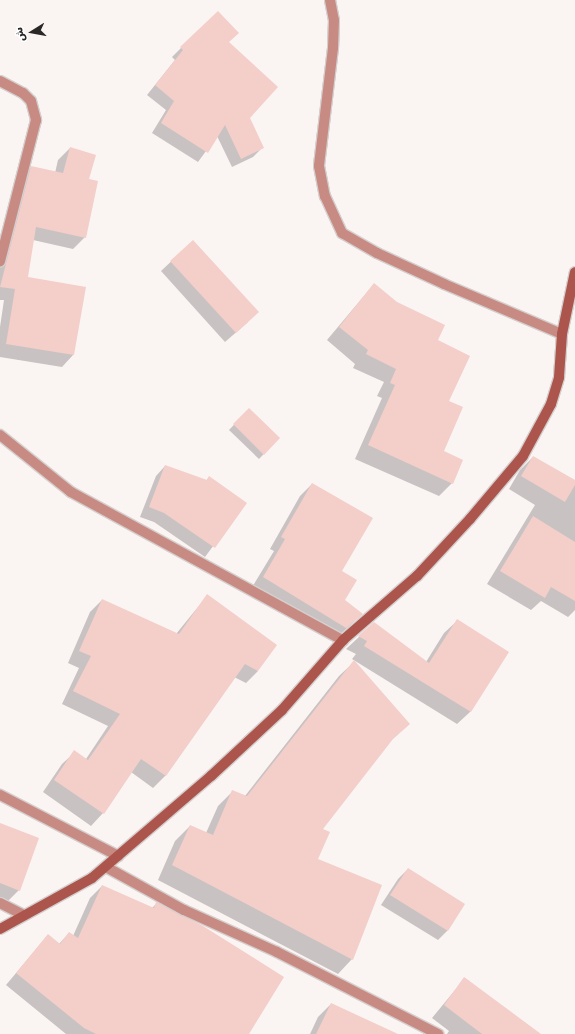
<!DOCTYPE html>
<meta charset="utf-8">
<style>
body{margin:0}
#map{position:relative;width:575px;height:1034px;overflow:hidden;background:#faf4f3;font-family:"DejaVu Sans","Noto Sans Arabic",sans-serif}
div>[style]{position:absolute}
.shadow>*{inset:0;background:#0003}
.building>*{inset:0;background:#f4cec8}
.roads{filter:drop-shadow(1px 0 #d5cfce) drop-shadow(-1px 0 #d5cfce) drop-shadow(0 1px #d5cfce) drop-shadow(0 -1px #d5cfce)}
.street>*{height:10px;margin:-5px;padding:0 5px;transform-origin:5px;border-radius:5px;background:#c88b83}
.secondary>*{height:10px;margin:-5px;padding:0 5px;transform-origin:5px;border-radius:5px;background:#ac554c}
span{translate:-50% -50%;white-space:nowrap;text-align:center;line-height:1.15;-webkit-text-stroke:3px #fff;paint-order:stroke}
.north{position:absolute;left:12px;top:12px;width:40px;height:40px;-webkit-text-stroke:3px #fff;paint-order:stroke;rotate:259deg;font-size:11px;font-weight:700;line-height:16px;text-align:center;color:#2a2727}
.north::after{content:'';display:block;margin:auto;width:14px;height:18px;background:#2a2727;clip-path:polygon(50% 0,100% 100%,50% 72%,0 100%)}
</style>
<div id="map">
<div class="shadow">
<i style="clip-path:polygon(228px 42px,249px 118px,262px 148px,253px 157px,232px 167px,217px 136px,198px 162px,152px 133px,166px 110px,147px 95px,175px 60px,172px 57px,181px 48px)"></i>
<i style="clip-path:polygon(70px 148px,87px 180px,85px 237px,73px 249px,33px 240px,27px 278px,84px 288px,73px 355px,62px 367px,0 357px,0 327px,4px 300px,0 300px,0 256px,20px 179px,31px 167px,55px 173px,58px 160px)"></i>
<i style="clip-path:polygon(193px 241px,248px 322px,225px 342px,161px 271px)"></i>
<i style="clip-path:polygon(374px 284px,436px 341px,447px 402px,442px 452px,452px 483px,439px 496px,355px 459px,382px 398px,377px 396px,384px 382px,353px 368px,355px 364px,327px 340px)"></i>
<i style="clip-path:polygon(249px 409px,279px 438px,259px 459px,229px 430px)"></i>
<i style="clip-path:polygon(533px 457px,575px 481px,575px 610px,568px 617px,541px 601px,531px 610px,487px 584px,535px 505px,509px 489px,520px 470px)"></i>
<i style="clip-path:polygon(165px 466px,206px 481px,209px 477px,245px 503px,205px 557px,154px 522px,140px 517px,156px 476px)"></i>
<i style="clip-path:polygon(312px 484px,341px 571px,343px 601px,362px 614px,334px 640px,251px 589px,274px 551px,270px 549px,300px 496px)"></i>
<i style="clip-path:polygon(207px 596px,258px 671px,246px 683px,234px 677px,166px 775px,153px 788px,131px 772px,103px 813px,91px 826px,43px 792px,62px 764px,75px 752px,86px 759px,108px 726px,62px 704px,79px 668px,68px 663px,90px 612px,102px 600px,176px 634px)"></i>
<i style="clip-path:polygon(457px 621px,507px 652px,470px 712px,457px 724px,352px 659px,356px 654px,346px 649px,374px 623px,426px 662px,444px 633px)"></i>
<i style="clip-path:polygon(354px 662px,409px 724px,388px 743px,322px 829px,317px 860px,352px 959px,338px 974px,158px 880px,175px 841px,190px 826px,206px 833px,218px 806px,233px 791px,245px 796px,339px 676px)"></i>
<i style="clip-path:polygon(0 824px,19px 890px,4px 905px,0 903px)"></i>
<i style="clip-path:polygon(408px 869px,448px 930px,438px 940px,381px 905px,398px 879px)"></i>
<i style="clip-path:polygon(102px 886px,151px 909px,157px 903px,247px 1034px,66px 1034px,6px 985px,48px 935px,59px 944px,69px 933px,73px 936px,90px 898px)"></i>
<i style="clip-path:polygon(465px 978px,539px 1034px,447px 1034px,449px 1031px,432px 1018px)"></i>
<i style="clip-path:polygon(331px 1004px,392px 1034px,310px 1034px,318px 1017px)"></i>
</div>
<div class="building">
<i style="clip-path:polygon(218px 11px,239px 33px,229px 42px,278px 87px,250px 118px,264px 148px,241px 159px,225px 125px,208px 153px,161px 123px,174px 101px,155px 85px,183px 50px,180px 47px)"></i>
<i style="clip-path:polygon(70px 147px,96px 155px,89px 179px,98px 181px,86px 238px,36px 227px,28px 277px,86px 287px,74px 355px,6px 344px,15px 289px,0 287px,31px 166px,63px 173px)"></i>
<i style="clip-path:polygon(193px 240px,259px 312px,236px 333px,170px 261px)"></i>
<i style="clip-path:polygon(374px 283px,397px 302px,445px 325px,438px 340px,470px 356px,449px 401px,463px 407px,444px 451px,463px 460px,453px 484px,368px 445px,395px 385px,390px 383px,396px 369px,366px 354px,368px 350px,339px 327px)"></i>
<i style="clip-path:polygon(249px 408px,280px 438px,264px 455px,233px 424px)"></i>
<i style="clip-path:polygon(533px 456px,575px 480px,575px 485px,565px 502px,521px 476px)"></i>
<i style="clip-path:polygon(165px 465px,207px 480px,209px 476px,247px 503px,215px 548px,164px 513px,149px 507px)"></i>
<i style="clip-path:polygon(312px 483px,373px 518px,342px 571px,357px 580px,345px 600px,363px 614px,346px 628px,263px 577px,285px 539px,281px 537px)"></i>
<i style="clip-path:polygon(533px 516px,575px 542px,575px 601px,551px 587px,545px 598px,500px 571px)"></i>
<i style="clip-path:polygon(207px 594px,277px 645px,258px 671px,245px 664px,166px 776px,141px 759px,104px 814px,54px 780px,74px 750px,88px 760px,120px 714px,73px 691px,91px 656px,79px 651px,102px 599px,179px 634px)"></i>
<i style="clip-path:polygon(457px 619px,509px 652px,471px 712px,364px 646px,367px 641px,358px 636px,374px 622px,429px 663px)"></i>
<i style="clip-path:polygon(354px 660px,410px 724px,393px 739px,323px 829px,330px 832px,318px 859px,382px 885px,353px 960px,172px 865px,190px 825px,213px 835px,232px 790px,247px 796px)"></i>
<i style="clip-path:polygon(0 823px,39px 838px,20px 891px,0 883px)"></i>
<i style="clip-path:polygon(408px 868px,465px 904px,448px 931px,390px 895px)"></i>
<i style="clip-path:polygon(102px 885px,154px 908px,156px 902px,203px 926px,284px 977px,249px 1034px,96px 1034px,84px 1028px,16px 973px,48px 934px,60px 944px,69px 932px,78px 938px)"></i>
<i style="clip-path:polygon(464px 977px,541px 1034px,482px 1034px,444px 1005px)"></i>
<i style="clip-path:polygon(331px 1003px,398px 1034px,316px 1034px)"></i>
</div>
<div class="roads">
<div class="street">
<i style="left:330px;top:0;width:20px;rotate:79deg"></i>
<i style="left:334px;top:20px;width:28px;rotate:92deg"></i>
<i style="left:333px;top:48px;width:119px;rotate:96.8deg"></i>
<i style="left:319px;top:166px;width:31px;rotate:79deg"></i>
<i style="left:325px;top:196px;width:41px;rotate:65.3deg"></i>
<i style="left:342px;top:233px;width:40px;rotate:29.7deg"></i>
<i style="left:377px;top:253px;width:74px;rotate:24.8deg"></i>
<i style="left:444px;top:284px;width:128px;rotate:23deg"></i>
<i style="left:0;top:81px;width:26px;rotate:28deg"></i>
<i style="left:23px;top:93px;width:11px;rotate:45deg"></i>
<i style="left:31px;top:101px;width:20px;rotate:75deg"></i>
<i style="left:36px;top:120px;width:146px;rotate:104.3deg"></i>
<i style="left:0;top:435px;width:91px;rotate:38.8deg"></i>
<i style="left:71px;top:492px;width:310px;rotate:28.6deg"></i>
<i style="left:0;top:795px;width:133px;rotate:27.3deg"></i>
<i style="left:106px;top:867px;width:89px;rotate:28.9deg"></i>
<i style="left:184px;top:910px;width:102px;rotate:24.3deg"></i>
<i style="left:277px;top:952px;width:181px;rotate:27deg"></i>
<i style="left:0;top:903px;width:27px;rotate:27deg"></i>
</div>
<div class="secondary">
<i style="left:0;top:929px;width:105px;rotate:-29deg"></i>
<i style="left:92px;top:878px;width:157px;rotate:-40.6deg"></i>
<i style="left:211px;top:776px;width:97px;rotate:-42.9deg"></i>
<i style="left:282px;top:710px;width:93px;rotate:-48.9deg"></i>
<i style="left:343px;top:640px;width:98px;rotate:-40.9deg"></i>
<i style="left:417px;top:576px;width:78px;rotate:-47.1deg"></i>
<i style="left:470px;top:519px;width:82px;rotate:-49.9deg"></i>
<i style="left:523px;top:456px;width:59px;rotate:-61.7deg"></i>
<i style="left:551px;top:404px;width:28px;rotate:-73deg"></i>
<i style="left:559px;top:377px;width:43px;rotate:-86deg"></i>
<i style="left:562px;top:334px;width:63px;rotate:-78.2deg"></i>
</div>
</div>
<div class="north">ش</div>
</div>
